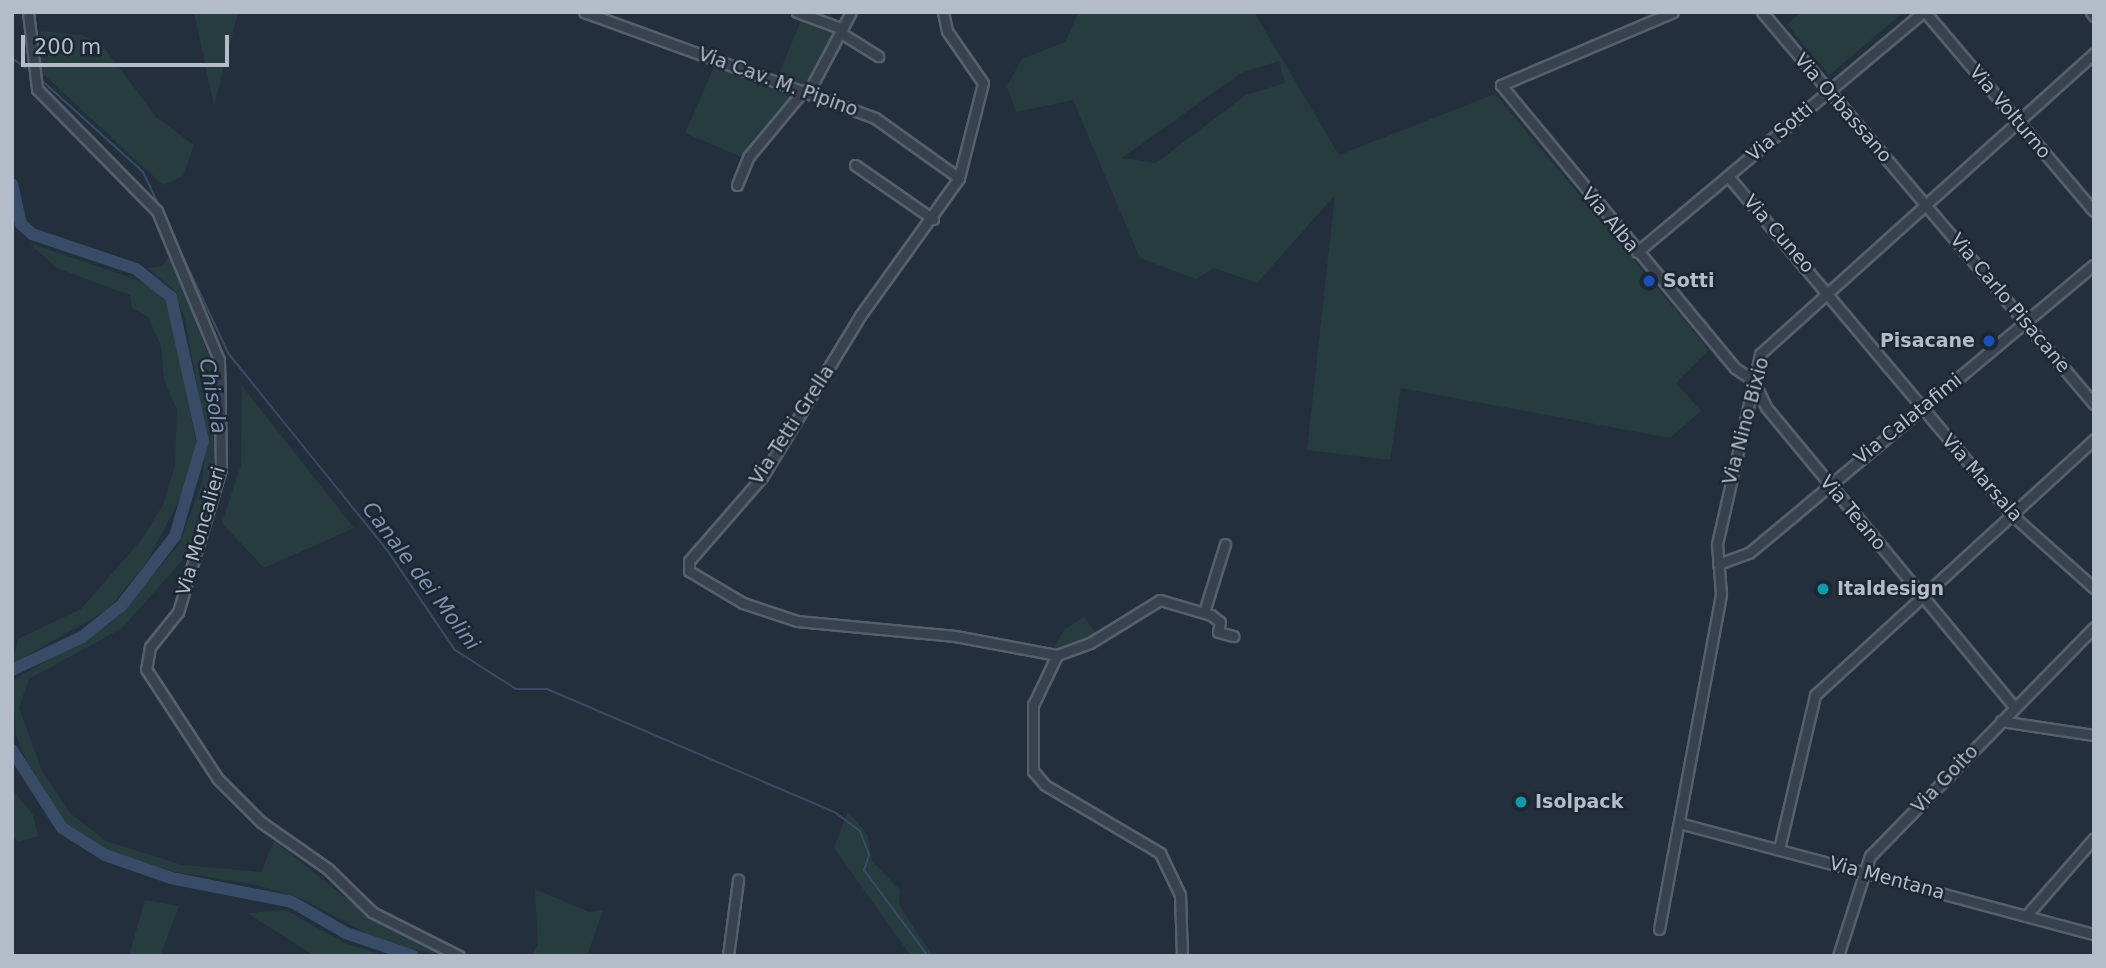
<!DOCTYPE html>
<style>
body{margin:0}
#map{position:relative;width:2106px;height:968px;overflow:hidden;background:#242f3e;font-family:"DejaVu Sans",sans-serif}
div>[style]{position:absolute}
.green>*{inset:0;background:#263c3f}
.stream>*{height:2px;margin:-1px;padding:0 1px;transform-origin:1px;border-radius:1px;background:#394c67}
.river>*{height:12px;margin:-6px;padding:0 6px;transform-origin:6px;border-radius:6px;background:#394c67}
.roads{filter:drop-shadow(2px 0 #565f6c) drop-shadow(-2px 0 #565f6c) drop-shadow(0 2px #565f6c) drop-shadow(0 -2px #565f6c)}
.minor>*{height:9px;margin:-4.5px;padding:0 4.5px;transform-origin:4.5px;border-radius:4.5px;background:#38414e}
.dots>*{width:19px;height:19px;translate:-50% -50%;box-sizing:border-box;border:4px solid #1d2633;border-radius:50%}
span{translate:-50% -50%;white-space:nowrap;text-align:center;line-height:1.15;-webkit-text-stroke:5px #1d2633;paint-order:stroke}
.street-label{font-size:19px;color:#b4bcc9}
.poi-label{font-size:19px;color:#b4bcc9;font-weight:700}
.left{translate:0 -50%;text-align:left}
.right{translate:-100% -50%;text-align:right}
.water-label{font-size:21px;color:#7c92b1;font-style:italic}
.frame{position:absolute;inset:0;border:14px solid #b4bcc9;pointer-events:none}
.scale{position:absolute;left:21px;top:35px;width:208px;height:32px;box-sizing:border-box;border:4px solid #b4bcc9;border-top:0;padding-left:9px;font-size:21px;line-height:24px;white-space:nowrap;color:#b4bcc9;-webkit-text-stroke:5px #1d2633;paint-order:stroke}
</style>
<div id="map">
<div class="green">
<i style="clip-path:polygon(194px 12px,238px 12px,214px 106px)"></i>
<i style="clip-path:polygon(evenodd,1079px 12px,1254px 12px,1339px 155px,1495px 94px,1709px 350px,1676px 383px,1701px 411px,1670px 438px,1401px 388px,1390px 460px,1307px 450px,1335px 195px,1257px 283px,1214px 268px,1196px 279px,1140px 258px,1073px 100px,1016px 112px,1007px 86px,1022px 59px,1065px 42px,1079px 12px,1279px 61px,1285px 83px,1246px 95px,1156px 163px,1122px 158px,1241px 73px,1279px 61px)"></i>
<i style="clip-path:polygon(1802px 12px,1904px 12px,1829px 75px,1787px 24px)"></i>
<i style="clip-path:polygon(802px 18px,836px 32px,809px 89px,778px 76px)"></i>
<i style="clip-path:polygon(41px 31px,82px 35px,103px 46px,156px 117px,194px 145px,183px 176px,163px 185px,41px 72px)"></i>
<i style="clip-path:polygon(715px 65px,796px 95px,744px 158px,685px 133px)"></i>
<i style="clip-path:polygon(29px 243px,149px 284px,170px 306px,197px 448px,189px 481px,148px 560px,108px 610px,12px 664px,18px 639px,81px 609px,142px 539px,163px 505px,175px 466px,177px 410px,164px 380px,161px 346px,148px 317px,132px 308px,130px 295px,57px 268px)"></i>
<i style="clip-path:polygon(171px 254px,217px 379px,215px 473px,188px 554px,122px 628px,29px 679px,19px 708px,42px 771px,70px 813px,106px 841px,182px 865px,261px 872px,274px 841px,370px 917px,446px 956px,383px 942px,302px 899px,257px 885px,170px 871px,102px 849px,69px 829px,38px 790px,16px 735px,12px 681px,111px 623px,179px 545px,202px 482px,207px 440px,185px 319px,174px 290px,148px 268px,162px 266px)"></i>
<i style="clip-path:polygon(242px 386px,354px 528px,264px 568px,222px 523px,241px 465px)"></i>
<i style="clip-path:polygon(1084px 617px,1097px 635px,1051px 652px,1064px 630px)"></i>
<i style="clip-path:polygon(12px 789px,33px 815px,38px 836px,18px 842px,12px 835px)"></i>
<i style="clip-path:polygon(848px 811px,868px 836px,872px 861px,900px 890px,899px 905px,933px 956px,911px 956px,834px 848px)"></i>
<i style="clip-path:polygon(535px 889px,589px 912px,603px 910px,587px 956px,531px 956px,538px 945px)"></i>
<i style="clip-path:polygon(145px 900px,179px 906px,160px 956px,129px 956px)"></i>
<i style="clip-path:polygon(286px 910px,344px 943px,386px 956px,315px 956px,247px 913px)"></i>
</div>
<div class="stream">
<i style="left:12px;top:58px;width:17px;rotate:36deg"></i>
<i style="left:39px;top:78px;width:140px;rotate:42.1deg"></i>
<i style="left:143px;top:172px;width:200px;rotate:64.8deg"></i>
<i style="left:228px;top:353px;width:253px;rotate:51.1deg"></i>
<i style="left:387px;top:550px;width:121px;rotate:55.8deg"></i>
<i style="left:455px;top:650px;width:72px;rotate:32.6deg"></i>
<i style="left:516px;top:689px;width:31px"></i>
<i style="left:547px;top:689px;width:314px;rotate:23.2deg"></i>
<i style="left:836px;top:813px;width:30px;rotate:37deg"></i>
<i style="left:860px;top:831px;width:26px;rotate:69deg"></i>
<i style="left:869px;top:855px;width:16px;rotate:108deg"></i>
<i style="left:864px;top:870px;width:107px;rotate:53.3deg"></i>
</div>
<div class="river">
<i style="left:12px;top:184px;width:41px;rotate:77.3deg"></i>
<i style="left:21px;top:224px;width:15px;rotate:42deg"></i>
<i style="left:32px;top:234px;width:110px;rotate:18.6deg"></i>
<i style="left:136px;top:269px;width:45px;rotate:38.7deg"></i>
<i style="left:171px;top:297px;width:148px;rotate:77.5deg"></i>
<i style="left:203px;top:441px;width:99px;rotate:106.4deg"></i>
<i style="left:175px;top:536px;width:88px;rotate:127.6deg"></i>
<i style="left:121px;top:606px;width:50px;rotate:141.5deg"></i>
<i style="left:82px;top:637px;width:77px;rotate:154.8deg"></i>
<i style="left:12px;top:750px;width:93px;rotate:57.3deg"></i>
<i style="left:62px;top:828px;width:51px;rotate:32.1deg"></i>
<i style="left:105px;top:855px;width:70px;rotate:19.2deg"></i>
<i style="left:171px;top:878px;width:123px;rotate:11.2deg"></i>
<i style="left:292px;top:902px;width:62px;rotate:29.9deg"></i>
<i style="left:346px;top:933px;width:71px;rotate:18.9deg"></i>
</div>
<div class="roads">
<div class="minor">
<i style="left:28px;top:12px;width:78px;rotate:83.3deg"></i>
<i style="left:37px;top:89px;width:171px;rotate:45.5deg"></i>
<i style="left:157px;top:211px;width:161px;rotate:67.4deg"></i>
<i style="left:219px;top:360px;width:109px;rotate:88.9deg"></i>
<i style="left:221px;top:469px;width:149px;rotate:106.7deg"></i>
<i style="left:178px;top:612px;width:45px;rotate:128.7deg"></i>
<i style="left:150px;top:647px;width:22px;rotate:100deg"></i>
<i style="left:146px;top:669px;width:131px;rotate:56.8deg"></i>
<i style="left:218px;top:779px;width:61px;rotate:45deg"></i>
<i style="left:261px;top:822px;width:82px;rotate:35deg"></i>
<i style="left:328px;top:869px;width:62px;rotate:44.3deg"></i>
<i style="left:372px;top:912px;width:97px;rotate:26.8deg"></i>
<i style="left:584px;top:12px;width:310px;rotate:20deg"></i>
<i style="left:875px;top:118px;width:103px;rotate:35.5deg"></i>
<i style="left:797px;top:12px;width:49px;rotate:20.3deg"></i>
<i style="left:943px;top:12px;width:19px;rotate:78deg"></i>
<i style="left:947px;top:31px;width:63px;rotate:55.3deg"></i>
<i style="left:983px;top:83px;width:98px;rotate:104.2deg"></i>
<i style="left:959px;top:178px;width:170px;rotate:125.7deg"></i>
<i style="left:860px;top:316px;width:188px;rotate:121.3deg"></i>
<i style="left:762px;top:477px;width:111px;rotate:131deg"></i>
<i style="left:689px;top:561px;width:10px;rotate:90deg"></i>
<i style="left:689px;top:571px;width:63px;rotate:30.7deg"></i>
<i style="left:743px;top:603px;width:57px;rotate:18.4deg"></i>
<i style="left:797px;top:621px;width:159px;rotate:5.4deg"></i>
<i style="left:955px;top:636px;width:104px;rotate:10.6deg"></i>
<i style="left:1057px;top:655px;width:35px;rotate:-20deg"></i>
<i style="left:1090px;top:643px;width:82px;rotate:-31.6deg"></i>
<i style="left:1160px;top:600px;width:53px;rotate:16.4deg"></i>
<i style="left:1211px;top:615px;width:11px;rotate:38deg"></i>
<i style="left:1220px;top:622px;width:10px;rotate:101deg"></i>
<i style="left:1218px;top:632px;width:16px;rotate:15deg"></i>
<i style="left:1673px;top:12px;width:187px;rotate:157deg"></i>
<i style="left:1501px;top:85px;width:367px;rotate:50.4deg"></i>
<i style="left:1735px;top:368px;width:22px;rotate:34deg"></i>
<i style="left:1753px;top:380px;width:30px;rotate:64deg"></i>
<i style="left:1766px;top:407px;width:389px;rotate:50.4deg"></i>
<i style="left:1762px;top:12px;width:514px;rotate:49.74deg"></i>
<i style="left:1925px;top:12px;width:261px;rotate:49.7deg"></i>
<i style="left:2091px;top:12px;width:5px;rotate:53deg"></i>
<i style="left:841px;top:33px;width:44px;rotate:31.9deg"></i>
<i style="left:809px;top:91px;width:89px;rotate:-62deg"></i>
<i style="left:855px;top:165px;width:95px;rotate:34.7deg"></i>
<i style="left:1728px;top:176px;width:442px;rotate:50deg"></i>
<i style="left:2012px;top:515px;width:110px;rotate:41.7deg"></i>
<i style="left:737px;top:185px;width:31px;rotate:-68deg"></i>
<i style="left:749px;top:156px;width:86px;rotate:-50.2deg"></i>
<i style="left:1637px;top:252px;width:373px;rotate:-40deg"></i>
<i style="left:1718px;top:564px;width:33px;rotate:-20deg"></i>
<i style="left:1749px;top:553px;width:449px;rotate:-39.9deg"></i>
<i style="left:1204px;top:612px;width:71px;rotate:-72.8deg"></i>
<i style="left:1057px;top:655px;width:55px;rotate:115.6deg"></i>
<i style="left:1033px;top:705px;width:66px;rotate:90deg"></i>
<i style="left:1033px;top:771px;width:18px;rotate:49deg"></i>
<i style="left:1045px;top:785px;width:134px;rotate:30.6deg"></i>
<i style="left:1160px;top:853px;width:47px;rotate:64.5deg"></i>
<i style="left:1180px;top:895px;width:61px;rotate:88.1deg"></i>
<i style="left:2001px;top:721px;width:94px;rotate:8.6deg"></i>
<i style="left:1679px;top:823px;width:430px;rotate:15deg"></i>
<i style="left:1779px;top:849px;width:158px;rotate:-76.8deg"></i>
<i style="left:1815px;top:695px;width:379px;rotate:-42.5deg"></i>
<i style="left:2026px;top:916px;width:103px;rotate:-48.9deg"></i>
<i style="left:1659px;top:929px;width:341px;rotate:-79.5deg"></i>
<i style="left:1721px;top:594px;width:50px;rotate:-94.6deg"></i>
<i style="left:1717px;top:544px;width:195px;rotate:-77.2deg"></i>
<i style="left:1760px;top:354px;width:450px;rotate:-42deg"></i>
<i style="left:728px;top:956px;width:77px;rotate:-82.5deg"></i>
<i style="left:1838px;top:956px;width:105px;rotate:-72.3deg"></i>
<i style="left:1870px;top:856px;width:320px;rotate:-45.6deg"></i>
</div>
</div>
<div class="dots">
<i style="left:1649px;top:281px;background:#1a4fb4"></i>
<i style="left:1989px;top:341px;background:#1a4fb4"></i>
<i style="left:1823px;top:589px;background:#0f9aa8"></i>
<i style="left:1521px;top:802px;background:#0f9aa8"></i>
</div>
<div class="street-label">
<span style="left:778px;top:82px;rotate:20deg">Via Cav. M. Pipino</span>
<span style="left:1843px;top:108px;rotate:49deg">Via Orbassano</span>
<span style="left:2010px;top:112px;rotate:50deg">Via Volturno</span>
<span style="left:1780px;top:132px;rotate:-40deg">Via Sotti</span>
<span style="left:1610px;top:220px;rotate:50deg">Via Alba</span>
<span style="left:1779px;top:234px;rotate:49deg">Via Cuneo</span>
<span style="left:2010px;top:303px;rotate:50deg">Via Carlo Pisacane</span>
<span style="left:1908px;top:419px;rotate:-39deg">Via Calatafimi</span>
<span style="left:1746px;top:421px;rotate:-75deg">Via Nino Bixio</span>
<span style="left:792px;top:425px;rotate:-57deg">Via Tetti Grella</span>
<span style="left:1982px;top:478px;rotate:48deg">Via Marsala</span>
<span style="left:1853px;top:513px;rotate:50deg">Via Teano</span>
<span style="left:201px;top:531px;rotate:-74deg">Via Moncalieri</span>
<span style="left:1945px;top:779px;rotate:-46deg">Via Goito</span>
<span style="left:1887px;top:878px;rotate:15deg">Via Mentana</span>
</div>
<div class="poi-label">
<span class="left" style="left:1663px;top:281px">Sotti</span>
<span class="right" style="left:1975px;top:341px">Pisacane</span>
<span class="left" style="left:1837px;top:589px">Italdesign</span>
<span class="left" style="left:1535px;top:802px">Isolpack</span>
</div>
<div class="water-label">
<span style="left:213px;top:396px;rotate:80deg">Chisola</span>
<span style="left:421px;top:576px;rotate:53deg">Canale dei Molini</span>
</div>
<div class="frame"></div>
<div class="scale">200 m</div>
</div>
